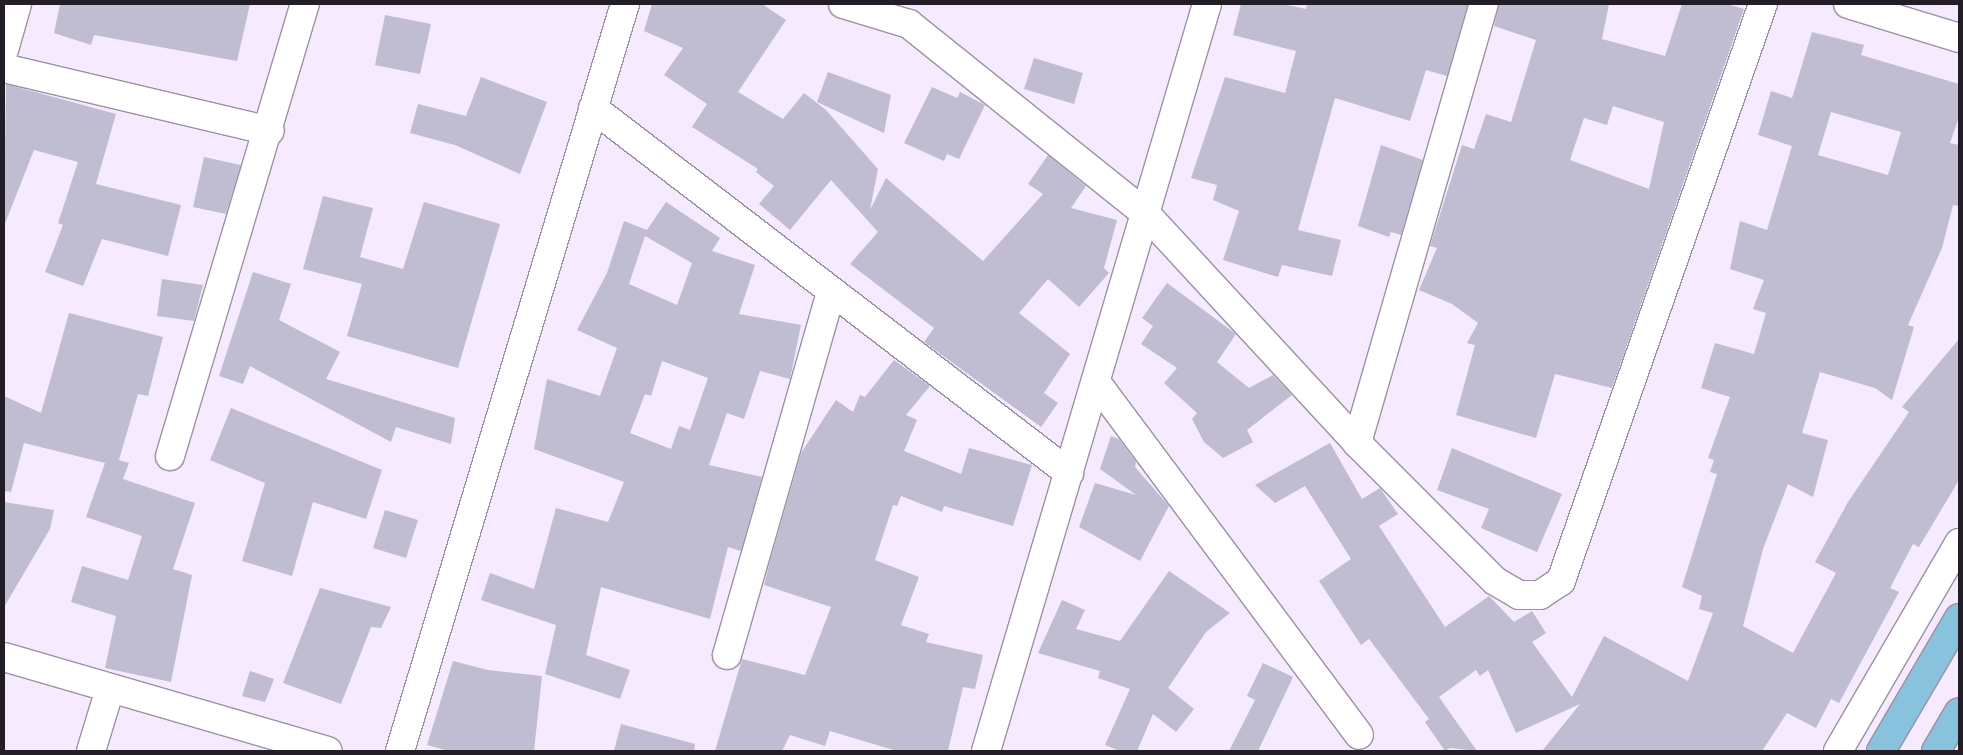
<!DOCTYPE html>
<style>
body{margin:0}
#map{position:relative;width:1963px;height:755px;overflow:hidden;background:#f6eafe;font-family:"Noto Sans",sans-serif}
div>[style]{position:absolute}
.building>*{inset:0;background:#c0bcd1}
.roads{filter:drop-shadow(1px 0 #9c91a4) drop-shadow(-1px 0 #9c91a4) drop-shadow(0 1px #9c91a4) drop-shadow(0 -1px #9c91a4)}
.street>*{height:28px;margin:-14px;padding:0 14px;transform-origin:14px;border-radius:14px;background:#fff}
.primary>*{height:28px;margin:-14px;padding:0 14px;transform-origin:14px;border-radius:14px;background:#89c2dc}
span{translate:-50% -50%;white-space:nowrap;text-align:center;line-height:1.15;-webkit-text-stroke:4px #fff;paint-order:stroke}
.frame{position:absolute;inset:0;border:5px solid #231e26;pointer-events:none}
</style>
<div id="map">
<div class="building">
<i style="clip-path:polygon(60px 4px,250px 4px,237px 61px,94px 35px,91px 45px,54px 33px)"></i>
<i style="clip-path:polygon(652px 4px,762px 4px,786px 20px,738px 92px,783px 119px,804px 93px,826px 110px,878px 169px,870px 210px,886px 178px,983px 261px,1043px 194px,1028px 184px,1048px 155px,1086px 186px,1071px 208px,1117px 220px,1104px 268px,1109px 273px,1079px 307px,1048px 279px,1019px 313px,1070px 354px,1044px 393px,1058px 403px,1041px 427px,924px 342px,934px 328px,850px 264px,878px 232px,831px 180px,790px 230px,759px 204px,774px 186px,756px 172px,758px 169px,692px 127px,707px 104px,664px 75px,683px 48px,644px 31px)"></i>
<i style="clip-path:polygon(1241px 4px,1283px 4px,1306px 9px,1307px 4px,1468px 4px,1447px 76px,1426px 70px,1410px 121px,1335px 98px,1298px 230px,1341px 240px,1332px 276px,1282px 265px,1278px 277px,1223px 260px,1239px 211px,1213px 200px,1217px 185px,1191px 178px,1225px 77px,1285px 93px,1296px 51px,1233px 35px)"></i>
<i style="clip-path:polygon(evenodd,1499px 4px,1609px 4px,1602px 39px,1665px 56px,1682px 4px,1726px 4px,1744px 9px,1612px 388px,1555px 374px,1536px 438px,1456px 415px,1475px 345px,1467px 343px,1478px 323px,1452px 304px,1419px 290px,1437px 248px,1430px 246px,1462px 145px,1474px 149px,1486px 114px,1511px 122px,1536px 40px,1494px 26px,1499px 4px,1613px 106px,1664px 122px,1649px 189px,1570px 160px,1584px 118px,1607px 125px,1613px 106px)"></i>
<i style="clip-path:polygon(385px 15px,431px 24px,420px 74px,375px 65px)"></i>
<i style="clip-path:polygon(evenodd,1812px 32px,1864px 45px,1861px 55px,1959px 84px,1959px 117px,1950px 143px,1959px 145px,1959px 206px,1953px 205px,1942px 248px,1908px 325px,1914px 327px,1892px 400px,1875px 388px,1820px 372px,1802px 433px,1828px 440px,1813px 497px,1788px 484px,1763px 549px,1743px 626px,1793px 653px,1836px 573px,1815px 562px,1848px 502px,1909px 412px,1902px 407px,1959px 339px,1959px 480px,1919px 547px,1913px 544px,1890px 588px,1899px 592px,1839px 703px,1831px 699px,1816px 728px,1787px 713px,1762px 751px,1542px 751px,1580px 704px,1516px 733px,1488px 670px,1480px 676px,1476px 670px,1439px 697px,1477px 751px,1450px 748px,1445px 751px,1425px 722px,1429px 719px,1369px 639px,1361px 645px,1319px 581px,1351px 559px,1305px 486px,1275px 503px,1255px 485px,1330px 443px,1362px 499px,1380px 488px,1398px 514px,1379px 526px,1445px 627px,1489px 596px,1514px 622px,1532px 611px,1546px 633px,1532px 642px,1572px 697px,1604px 636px,1688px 681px,1713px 613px,1699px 609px,1702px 596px,1682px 587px,1717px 474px,1710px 472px,1714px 460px,1708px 458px,1730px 397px,1701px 388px,1715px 343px,1754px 354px,1766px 313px,1753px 309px,1764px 280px,1730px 269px,1740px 221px,1767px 230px,1792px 146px,1758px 135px,1771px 91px,1792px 98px,1812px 32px,1831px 112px,1901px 132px,1888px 175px,1818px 155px,1831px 112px)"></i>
<i style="clip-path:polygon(1034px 58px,1083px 73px,1074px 104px,1024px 89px)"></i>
<i style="clip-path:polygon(828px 72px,891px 95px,884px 133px,817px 102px)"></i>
<i style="clip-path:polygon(481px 77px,547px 102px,520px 174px,455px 145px,410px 133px,418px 104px,466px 116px)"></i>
<i style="clip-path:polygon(6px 84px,116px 114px,96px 184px,181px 205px,168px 256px,102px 239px,83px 286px,45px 272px,63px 225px,58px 223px,78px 162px,34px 150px,4px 226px)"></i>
<i style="clip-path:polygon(932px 87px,957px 98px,960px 92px,985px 105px,959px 159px,947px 154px,944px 161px,904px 143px)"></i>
<i style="clip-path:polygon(1381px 145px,1423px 160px,1401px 235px,1391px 232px,1389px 237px,1358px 226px)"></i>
<i style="clip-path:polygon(204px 157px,241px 165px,226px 214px,193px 207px)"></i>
<i style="clip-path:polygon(323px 196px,373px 208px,360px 257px,403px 269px,424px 202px,500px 224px,458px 368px,347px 336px,362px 284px,303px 269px)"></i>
<i style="clip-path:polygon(evenodd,666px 202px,720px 238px,712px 251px,755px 265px,739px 314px,801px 325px,790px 379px,760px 371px,744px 419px,727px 413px,709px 465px,762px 477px,741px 551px,728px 547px,710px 619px,601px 587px,586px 655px,630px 670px,620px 699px,545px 674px,556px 625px,481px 600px,490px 573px,534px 589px,556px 508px,608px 522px,624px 482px,534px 449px,547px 379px,600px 396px,617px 348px,577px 330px,607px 273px,624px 221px,647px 230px,666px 202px,645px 236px,692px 263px,677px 305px,629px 284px,645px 236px,666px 202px,662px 361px,708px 378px,690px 430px,679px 426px,671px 449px,630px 433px,645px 394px,651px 396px,662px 361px)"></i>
<i style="clip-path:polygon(253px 272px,291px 284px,279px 320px,340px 352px,326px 379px,455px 418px,451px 444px,396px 427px,391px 442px,250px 366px,243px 384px,219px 376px)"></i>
<i style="clip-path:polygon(162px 279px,203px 285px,194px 321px,157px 316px)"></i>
<i style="clip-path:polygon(1167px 283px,1236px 334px,1217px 362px,1249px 388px,1273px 375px,1292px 395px,1247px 430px,1253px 442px,1223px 458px,1204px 442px,1192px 419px,1197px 413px,1164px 383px,1177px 368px,1141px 344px,1153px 326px,1142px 318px)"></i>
<i style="clip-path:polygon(69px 313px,163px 337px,148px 396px,138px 394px,119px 460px,129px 463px,123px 479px,195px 503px,173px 569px,192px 575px,171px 682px,105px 668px,116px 616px,71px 602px,82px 566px,128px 580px,142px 536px,86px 517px,105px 463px,24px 443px,11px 492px,4px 491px,4px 396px,41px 413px)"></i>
<i style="clip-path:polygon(894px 360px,930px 386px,906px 415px,917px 420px,904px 451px,961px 474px,969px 448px,1032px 465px,1013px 526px,944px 506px,942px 512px,901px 496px,897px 506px,893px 505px,875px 560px,919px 577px,901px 625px,929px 634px,926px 642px,983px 655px,975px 689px,963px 687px,948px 751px,897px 751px,830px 731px,825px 746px,790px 735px,782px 751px,715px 751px,742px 659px,805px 675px,831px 607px,764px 585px,770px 561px,801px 453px,836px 400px,853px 412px,860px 395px,865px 397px)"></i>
<i style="clip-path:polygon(231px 408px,382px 470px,366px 519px,313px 502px,292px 576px,242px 561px,265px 483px,210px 460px)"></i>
<i style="clip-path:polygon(1111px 436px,1119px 439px,1136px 462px,1135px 467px,1169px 506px,1140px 561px,1079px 527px,1095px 483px,1136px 495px,1100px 469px)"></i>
<i style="clip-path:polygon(1452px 448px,1562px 494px,1537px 552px,1481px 528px,1489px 509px,1437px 490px)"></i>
<i style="clip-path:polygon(4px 502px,54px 510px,50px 529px,4px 607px)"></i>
<i style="clip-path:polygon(385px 510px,418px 520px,406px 558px,373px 548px)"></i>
<i style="clip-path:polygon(1169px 571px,1230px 613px,1206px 632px,1168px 688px,1194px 709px,1176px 732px,1153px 714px,1137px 751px,1120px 751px,1105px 745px,1130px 689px,1098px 678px,1100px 671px,1038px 653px,1062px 600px,1085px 610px,1076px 629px,1120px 641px)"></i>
<i style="clip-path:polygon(320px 588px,391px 607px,381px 628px,371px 627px,341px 704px,283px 683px)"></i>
<i style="clip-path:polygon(453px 661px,488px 670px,542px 676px,534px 751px,449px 751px,427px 745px)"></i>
<i style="clip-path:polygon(1263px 663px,1293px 677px,1258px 751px,1229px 751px,1255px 700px,1247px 696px)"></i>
<i style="clip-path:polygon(250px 671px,274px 679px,265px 702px,242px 696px)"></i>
<i style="clip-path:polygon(621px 724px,695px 744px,694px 751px,614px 751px)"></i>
</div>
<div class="roads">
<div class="street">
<i style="left:843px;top:4px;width:69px;rotate:16.9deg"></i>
<i style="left:909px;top:24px;width:304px;rotate:38.7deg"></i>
<i style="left:1146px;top:214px;width:311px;rotate:47.3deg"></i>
<i style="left:1357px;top:443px;width:195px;rotate:45deg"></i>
<i style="left:1495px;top:581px;width:28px;rotate:30deg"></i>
<i style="left:1519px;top:595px;width:21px"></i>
<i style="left:1540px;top:595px;width:25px;rotate:-34deg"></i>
<i style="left:1561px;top:581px;width:611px;rotate:-70.71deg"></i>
<i style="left:1848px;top:4px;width:116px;rotate:17deg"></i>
<i style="left:4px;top:50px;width:48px;rotate:-74.2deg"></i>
<i style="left:4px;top:68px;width:273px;rotate:13.3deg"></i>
<i style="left:593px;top:108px;width:600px;rotate:37.48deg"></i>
<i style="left:1096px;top:382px;width:440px;rotate:53.3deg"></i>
<i style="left:1357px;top:443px;width:457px;rotate:-73.9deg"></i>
<i style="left:170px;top:456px;width:472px;rotate:-73.4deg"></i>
<i style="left:727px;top:655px;width:378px;rotate:-74deg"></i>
<i style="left:4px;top:657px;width:337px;rotate:16.2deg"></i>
<i style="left:91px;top:751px;width:65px;rotate:-73deg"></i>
<i style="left:400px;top:751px;width:780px;rotate:-73.24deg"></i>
<i style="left:986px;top:751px;width:779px;rotate:-73.52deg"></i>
<i style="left:1838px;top:751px;width:241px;rotate:-59.8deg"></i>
</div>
<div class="primary">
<i style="left:1881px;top:751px;width:154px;rotate:-59.6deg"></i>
<i style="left:1936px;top:751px;width:45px;rotate:-59.5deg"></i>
</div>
</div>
<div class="frame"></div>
</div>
